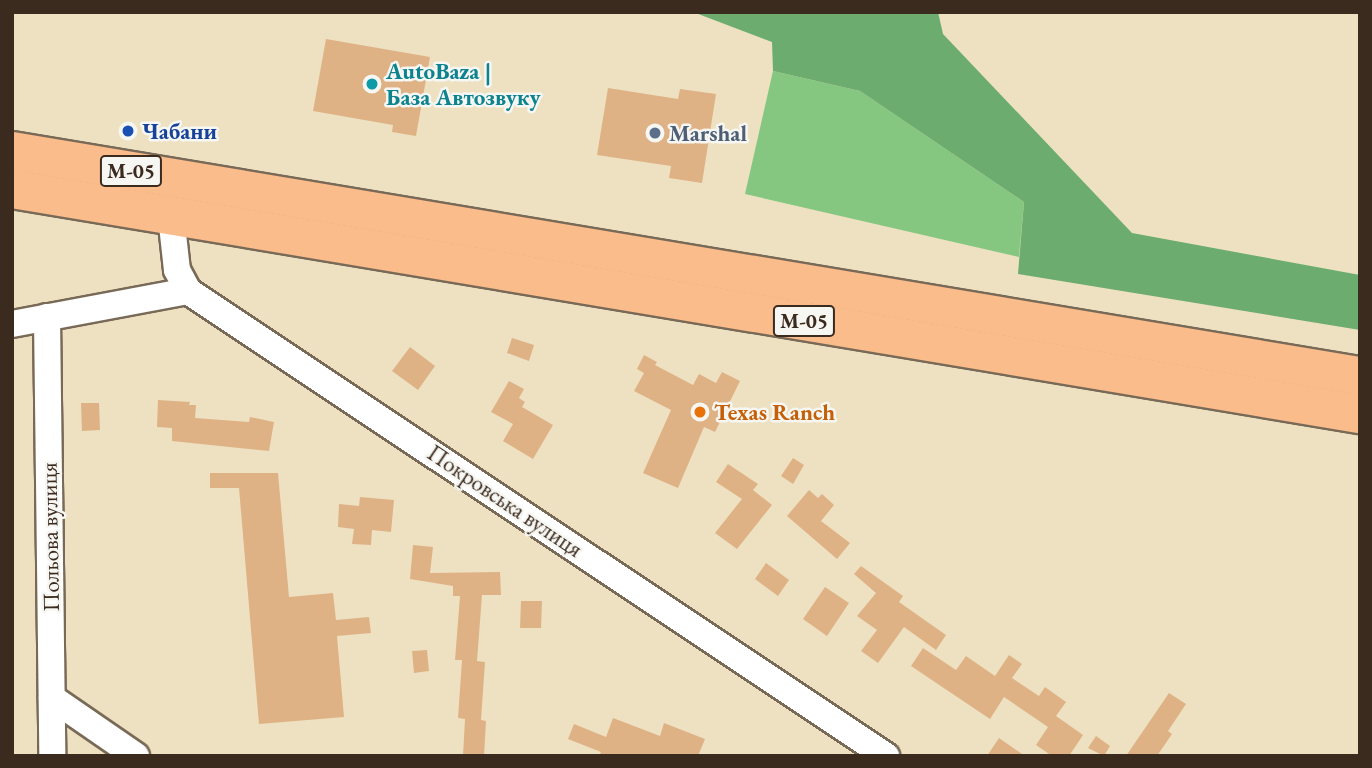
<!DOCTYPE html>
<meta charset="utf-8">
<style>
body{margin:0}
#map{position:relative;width:1372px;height:768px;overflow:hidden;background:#ede1c2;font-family:"EB Garamond",serif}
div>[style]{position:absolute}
.green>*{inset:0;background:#85c780}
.forest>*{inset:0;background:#6cac6e}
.building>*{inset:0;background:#dfb286}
.roads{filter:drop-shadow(2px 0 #796a57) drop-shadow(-2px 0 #796a57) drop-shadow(0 2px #796a57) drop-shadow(0 -2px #796a57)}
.minor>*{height:26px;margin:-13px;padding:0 13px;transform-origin:13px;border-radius:13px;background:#fff}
.highway>*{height:38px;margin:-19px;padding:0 19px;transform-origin:19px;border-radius:19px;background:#fabc8b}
.dots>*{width:19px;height:19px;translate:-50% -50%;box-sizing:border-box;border:4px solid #f6f6f2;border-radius:50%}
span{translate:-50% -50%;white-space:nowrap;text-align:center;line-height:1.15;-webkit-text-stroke:5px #f6f6f2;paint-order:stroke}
.shield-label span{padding:2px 5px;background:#f6f6f2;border:2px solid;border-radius:5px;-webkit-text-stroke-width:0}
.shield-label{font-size:21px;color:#3b2a1e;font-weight:700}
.culture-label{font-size:23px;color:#0d838f;font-weight:700}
.left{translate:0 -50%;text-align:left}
.transit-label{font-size:23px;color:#164399;font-weight:700}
.service-label{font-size:23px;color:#4e5e75;font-weight:700}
.food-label{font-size:23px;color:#c56008;font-weight:700}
.street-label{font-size:23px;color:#3b2a1e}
.frame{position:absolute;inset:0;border:14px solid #3b2a1e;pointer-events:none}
</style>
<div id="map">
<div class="green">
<i style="clip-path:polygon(773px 71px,860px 91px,1024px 202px,1019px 257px,745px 194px)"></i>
</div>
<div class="forest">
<i style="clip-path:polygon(693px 12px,938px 12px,943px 34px,1132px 233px,1360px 275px,1360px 330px,1018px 274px,1024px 202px,860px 91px,773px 71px,772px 42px)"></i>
</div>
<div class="building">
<i style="clip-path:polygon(326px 39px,430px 57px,416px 136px,392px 132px,393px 125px,313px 111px)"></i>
<i style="clip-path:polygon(608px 88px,678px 99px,680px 89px,716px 94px,702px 183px,669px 178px,671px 166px,597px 155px)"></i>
<i style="clip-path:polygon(512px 338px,534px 345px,529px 361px,507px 353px)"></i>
<i style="clip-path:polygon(410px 347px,435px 366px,418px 390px,392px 371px)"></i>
<i style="clip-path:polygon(644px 355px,657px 362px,655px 365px,693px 385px,699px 374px,716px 383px,722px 372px,740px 381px,715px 432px,704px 427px,678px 488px,643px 473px,671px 410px,634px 391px,644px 373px,637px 369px)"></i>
<i style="clip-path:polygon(509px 381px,524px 389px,519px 398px,525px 402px,522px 407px,553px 425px,533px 459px,503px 441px,513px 424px,491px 412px)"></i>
<i style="clip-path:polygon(158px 400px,190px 402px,189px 405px,196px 405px,195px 418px,249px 422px,250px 417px,274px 422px,269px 451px,172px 441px,172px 428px,157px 427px)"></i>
<i style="clip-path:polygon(81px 403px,99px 403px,100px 430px,82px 431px)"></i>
<i style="clip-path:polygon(793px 458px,804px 465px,793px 484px,781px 476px)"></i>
<i style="clip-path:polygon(728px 464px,758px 484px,753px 490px,772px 505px,737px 549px,715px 533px,742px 499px,716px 482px)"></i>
<i style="clip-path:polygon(210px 473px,278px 473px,289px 597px,333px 593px,336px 620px,369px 617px,371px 633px,337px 636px,344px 717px,259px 724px,239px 488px,210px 488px)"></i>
<i style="clip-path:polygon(809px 490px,818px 498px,822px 494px,834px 505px,821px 521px,850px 543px,837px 559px,787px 516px)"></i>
<i style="clip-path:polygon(360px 497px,394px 500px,391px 532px,372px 530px,371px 545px,352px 544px,354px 529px,338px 527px,339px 504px,359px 506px)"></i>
<i style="clip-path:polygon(413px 545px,433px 547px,430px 573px,500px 572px,501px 595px,482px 595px,477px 661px,485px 662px,481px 720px,486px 721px,484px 756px,463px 756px,465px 719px,458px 718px,462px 660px,455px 660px,460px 596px,453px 596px,453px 586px,410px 579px)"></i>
<i style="clip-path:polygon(766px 563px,789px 580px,778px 596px,755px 579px)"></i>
<i style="clip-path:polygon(861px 566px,903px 596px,899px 602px,946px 635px,936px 650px,904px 627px,878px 663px,861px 651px,877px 630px,857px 616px,876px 593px,854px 574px)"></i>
<i style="clip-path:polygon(825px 587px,849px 603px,827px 636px,803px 619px)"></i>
<i style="clip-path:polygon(521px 601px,542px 601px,541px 628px,520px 628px)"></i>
<i style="clip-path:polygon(923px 648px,956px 670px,966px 656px,995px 676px,1009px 655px,1022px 664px,1012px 678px,1039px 696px,1045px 687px,1066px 702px,1056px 716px,1083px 735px,1069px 756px,1052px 756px,1036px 745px,1048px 727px,1004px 697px,990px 719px,911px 666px)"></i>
<i style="clip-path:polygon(427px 650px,429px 671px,414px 673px,412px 651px)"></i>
<i style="clip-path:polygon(1169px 693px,1186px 704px,1168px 731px,1172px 734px,1157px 756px,1126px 756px)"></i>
<i style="clip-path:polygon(613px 718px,660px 736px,664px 723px,705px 739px,698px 756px,599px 756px,601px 752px,568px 739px,574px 724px,606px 737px)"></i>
<i style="clip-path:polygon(1096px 736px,1110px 746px,1104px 756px,1088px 748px)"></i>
<i style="clip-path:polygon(999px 738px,1025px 756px,987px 756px)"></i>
</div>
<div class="roads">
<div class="minor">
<i style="left:171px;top:216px;width:54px;rotate:83.7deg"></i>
<i style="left:177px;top:270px;width:24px;rotate:62deg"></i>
<i style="left:188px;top:291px;width:839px;rotate:33.67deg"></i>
<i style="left:47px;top:317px;width:439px;rotate:89.3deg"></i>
<i style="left:12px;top:324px;width:179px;rotate:-10.6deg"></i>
<i style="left:52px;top:698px;width:102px;rotate:34.6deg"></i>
</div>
<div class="highway">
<i style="left:12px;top:151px;width:1367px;rotate:9.48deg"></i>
<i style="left:12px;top:189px;width:1367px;rotate:9.48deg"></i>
</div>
</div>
<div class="dots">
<i style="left:372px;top:84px;background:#0f9aa8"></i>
<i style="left:128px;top:131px;background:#1a4fb4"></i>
<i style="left:655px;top:133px;background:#5c6f8a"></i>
<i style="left:700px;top:412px;background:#e8710a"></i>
</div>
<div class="shield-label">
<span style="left:131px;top:171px">М-05</span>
<span style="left:804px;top:321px">М-05</span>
</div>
<div class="culture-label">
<span class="left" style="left:386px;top:84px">AutoBaza |<br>База Автозвуку</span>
</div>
<div class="transit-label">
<span class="left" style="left:142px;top:131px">Чабани</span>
</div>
<div class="service-label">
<span class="left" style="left:669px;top:133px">Marshal</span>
</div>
<div class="food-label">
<span class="left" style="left:714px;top:412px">Texas Ranch</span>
</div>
<div class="street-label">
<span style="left:505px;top:501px;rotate:34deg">Покровська вулиця</span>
<span style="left:50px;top:537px;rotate:-91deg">Польова вулиця</span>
</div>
<div class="frame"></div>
</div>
